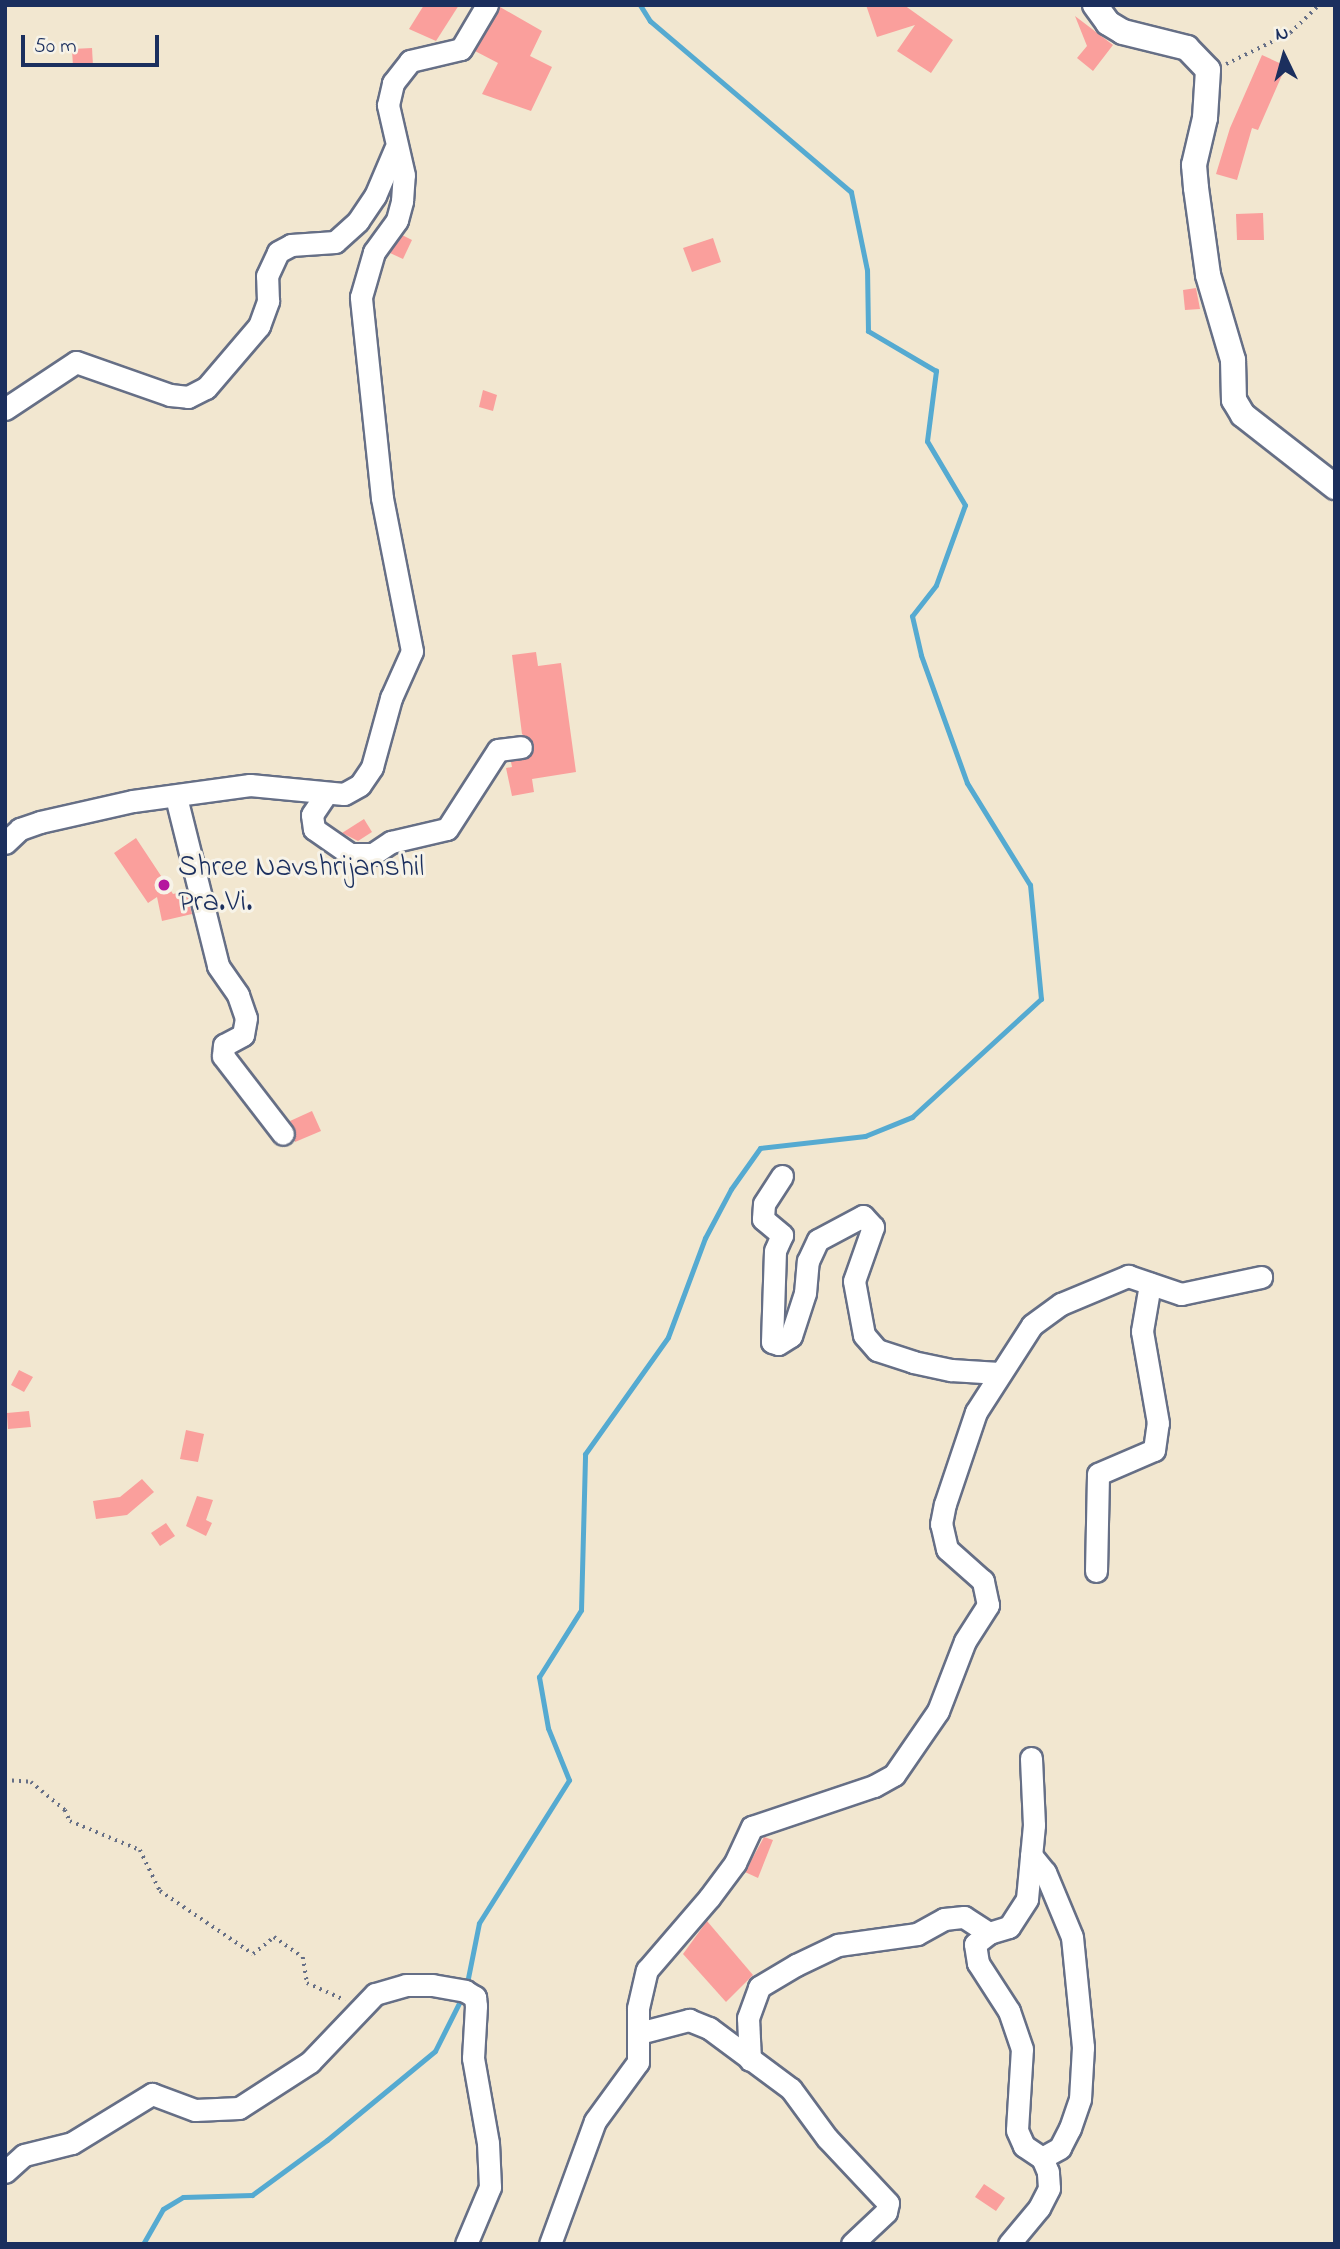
<!DOCTYPE html>
<style>
body{margin:0}
#map{position:relative;width:1340px;height:2249px;overflow:hidden;background:#f2e7d0;font-family:"Indie Flower",sans-serif}
div>[style]{position:absolute}
.stream>*{height:5px;margin:-2.5px;padding:0 2.5px;transform-origin:2.5px;border-radius:2.5px;background:#55aad1}
.building>*{inset:0;background:#fa9f9c}
.path>*{height:3.5px;margin-top:-1.75px;transform-origin:0;background:repeating-linear-gradient(90deg,#666f86 0 2px,transparent 0 7px)}
.roads{filter:drop-shadow(2px 0 #666f86) drop-shadow(-2px 0 #666f86) drop-shadow(0 2px #666f86) drop-shadow(0 -2px #666f86)}
.minor>*{height:21px;margin:-10.5px;padding:0 10.5px;transform-origin:10.5px;border-radius:10.5px;background:#fff}
.tertiary>*{height:24px;margin:-12px;padding:0 12px;transform-origin:12px;border-radius:12px;background:#fff}
.dots>*{width:19px;height:19px;translate:-50% -50%;box-sizing:border-box;border:4px solid #f7f3e8;border-radius:50%}
span{translate:-50% -50%;white-space:nowrap;text-align:center;line-height:1.15;-webkit-text-stroke:6px #f7f3e8;paint-order:stroke}
.poi-label{font-size:30px;color:#1b2f5e}
.left{translate:0 -50%;text-align:left}
.frame{position:absolute;inset:0;border:7px solid #1b2f5e;pointer-events:none}
.north{position:absolute;left:1249px;top:21px;width:70px;height:70px;-webkit-text-stroke:5px #f7f3e8;paint-order:stroke;rotate:355deg;font-size:19px;font-weight:700;line-height:28px;text-align:center;color:#1b2f5e}
.north::after{content:'';display:block;margin:auto;width:24px;height:32px;background:#1b2f5e;clip-path:polygon(50% 0,100% 100%,50% 72%,0 100%)}
.scale{position:absolute;left:21px;top:35px;width:138px;height:32px;box-sizing:border-box;border:4px solid #1b2f5e;border-top:0;padding-left:9px;font-size:21px;line-height:24px;white-space:nowrap;color:#1b2f5e;-webkit-text-stroke:5px #f7f3e8;paint-order:stroke}
</style>
<div id="map">
<div class="stream">
<i style="left:466px;top:1988px;width:66px;rotate:-78.7deg"></i>
<i style="left:479px;top:1923px;width:169px;rotate:-57.8deg"></i>
<i style="left:569px;top:1780px;width:56px;rotate:-112deg"></i>
<i style="left:548px;top:1728px;width:52px;rotate:-100deg"></i>
<i style="left:539px;top:1677px;width:79px;rotate:-57.9deg"></i>
<i style="left:581px;top:1610px;width:156px;rotate:-88.5deg"></i>
<i style="left:585px;top:1454px;width:143px;rotate:-54.6deg"></i>
<i style="left:668px;top:1337px;width:106px;rotate:-69.5deg"></i>
<i style="left:705px;top:1238px;width:55px;rotate:-62deg"></i>
<i style="left:731px;top:1189px;width:50px;rotate:-54.7deg"></i>
<i style="left:760px;top:1148px;width:106px;rotate:-6.5deg"></i>
<i style="left:865px;top:1136px;width:51px;rotate:-22deg"></i>
<i style="left:912px;top:1117px;width:175px;rotate:-42.5deg"></i>
<i style="left:1041px;top:999px;width:115px;rotate:-95.5deg"></i>
<i style="left:1030px;top:885px;width:120px;rotate:-121.7deg"></i>
<i style="left:967px;top:783px;width:136px;rotate:-109.8deg"></i>
<i style="left:921px;top:655px;width:40px;rotate:-103deg"></i>
<i style="left:912px;top:616px;width:39px;rotate:-52deg"></i>
<i style="left:936px;top:585px;width:85px;rotate:-70.1deg"></i>
<i style="left:965px;top:505px;width:74px;rotate:-120.7deg"></i>
<i style="left:927px;top:441px;width:71px;rotate:-82.7deg"></i>
<i style="left:936px;top:371px;width:79px;rotate:-149.5deg"></i>
<i style="left:868px;top:331px;width:61px;rotate:-90.9deg"></i>
<i style="left:867px;top:270px;width:80px;rotate:-101.6deg"></i>
<i style="left:851px;top:192px;width:264px;rotate:-139.6deg"></i>
<i style="left:650px;top:21px;width:19px;rotate:-122deg"></i>
<i style="left:143px;top:2244px;width:40px;rotate:-60.3deg"></i>
<i style="left:163px;top:2209px;width:23px;rotate:-31deg"></i>
<i style="left:183px;top:2197px;width:69px;rotate:-1.7deg"></i>
<i style="left:252px;top:2195px;width:93px;rotate:-36.3deg"></i>
<i style="left:327px;top:2140px;width:140px;rotate:-39.5deg"></i>
<i style="left:435px;top:2051px;width:60px;rotate:-63.4deg"></i>
</div>
<div class="building">
<i style="clip-path:polygon(424px 5px,459px 5px,436px 41px,409px 29px)"></i>
<i style="clip-path:polygon(866px 5px,904px 5px,953px 40px,931px 73px,897px 51px,915px 25px,877px 37px)"></i>
<i style="clip-path:polygon(500px 7px,542px 31px,530px 56px,552px 67px,531px 111px,482px 94px,498px 63px,475px 51px)"></i>
<i style="clip-path:polygon(1075px 16px,1113px 45px,1093px 71px,1077px 58px,1087px 46px)"></i>
<i style="clip-path:polygon(92px 48px,93px 66px,73px 67px,72px 49px)"></i>
<i style="clip-path:polygon(1262px 55px,1286px 66px,1258px 130px,1252px 128px,1237px 180px,1216px 174px,1230px 128px)"></i>
<i style="clip-path:polygon(1263px 213px,1264px 240px,1237px 240px,1236px 214px)"></i>
<i style="clip-path:polygon(402px 235px,412px 240px,403px 259px,390px 253px)"></i>
<i style="clip-path:polygon(713px 238px,721px 262px,692px 272px,683px 248px)"></i>
<i style="clip-path:polygon(1196px 288px,1200px 309px,1185px 310px,1183px 290px)"></i>
<i style="clip-path:polygon(483px 390px,497px 395px,493px 411px,479px 407px)"></i>
<i style="clip-path:polygon(536px 652px,538px 666px,561px 663px,576px 772px,532px 779px,534px 792px,512px 796px,506px 768px,512px 767px,511px 762px,529px 757px,534px 746px,522px 734px,512px 655px)"></i>
<i style="clip-path:polygon(364px 819px,372px 832px,358px 841px,342px 833px)"></i>
<i style="clip-path:polygon(136px 838px,173px 894px,186px 891px,192px 914px,162px 921px,157px 897px,148px 903px,114px 853px)"></i>
<i style="clip-path:polygon(312px 1111px,321px 1131px,295px 1142px,290px 1121px)"></i>
<i style="clip-path:polygon(19px 1370px,33px 1377px,24px 1392px,11px 1385px)"></i>
<i style="clip-path:polygon(29px 1411px,31px 1427px,8px 1429px,7px 1413px)"></i>
<i style="clip-path:polygon(186px 1430px,204px 1434px,198px 1462px,180px 1459px)"></i>
<i style="clip-path:polygon(142px 1479px,154px 1492px,127px 1515px,96px 1519px,93px 1501px,120px 1497px)"></i>
<i style="clip-path:polygon(197px 1496px,213px 1500px,206px 1520px,212px 1523px,206px 1536px,186px 1526px)"></i>
<i style="clip-path:polygon(166px 1523px,175px 1536px,160px 1546px,151px 1533px)"></i>
<i style="clip-path:polygon(764px 1837px,773px 1840px,758px 1878px,745px 1872px)"></i>
<i style="clip-path:polygon(707px 1921px,753px 1975px,726px 2002px,683px 1954px)"></i>
<i style="clip-path:polygon(984px 2184px,1005px 2198px,996px 2211px,975px 2197px)"></i>
</div>
<div class="path">
<i style="left:1226px;top:64px;width:71px;rotate:-25.8deg"></i>
<i style="left:1290px;top:33px;width:40px;rotate:-44deg"></i>
<i style="left:5px;top:1780px;width:26px;rotate:4deg"></i>
<i style="left:31px;top:1782px;width:44px;rotate:39.5deg"></i>
<i style="left:65px;top:1810px;width:12px;rotate:66deg"></i>
<i style="left:70px;top:1821px;width:76px;rotate:22.5deg"></i>
<i style="left:140px;top:1850px;width:46px;rotate:64deg"></i>
<i style="left:160px;top:1891px;width:112px;rotate:34.1deg"></i>
<i style="left:253px;top:1954px;width:27px;rotate:-39deg"></i>
<i style="left:274px;top:1937px;width:35px;rotate:35deg"></i>
<i style="left:303px;top:1957px;width:26px;rotate:81deg"></i>
<i style="left:307px;top:1983px;width:42px;rotate:24.1deg"></i>
</div>
<div class="roads">
<div class="minor">
<i style="left:5px;top:409px;width:85px;rotate:-33.5deg"></i>
<i style="left:76px;top:362px;width:100px;rotate:19.3deg"></i>
<i style="left:170px;top:395px;width:18px;rotate:6deg"></i>
<i style="left:188px;top:397px;width:20px;rotate:-27deg"></i>
<i style="left:206px;top:388px;width:82px;rotate:-49.5deg"></i>
<i style="left:259px;top:326px;width:27px;rotate:-70deg"></i>
<i style="left:268px;top:301px;width:25px;rotate:-92deg"></i>
<i style="left:267px;top:276px;width:26px;rotate:-65deg"></i>
<i style="left:278px;top:252px;width:15px;rotate:-28deg"></i>
<i style="left:291px;top:245px;width:44px;rotate:-3.9deg"></i>
<i style="left:335px;top:242px;width:31px;rotate:-42deg"></i>
<i style="left:358px;top:221px;width:30px;rotate:-56deg"></i>
<i style="left:375px;top:196px;width:51px;rotate:-66.9deg"></i>
<i style="left:326px;top:794px;width:25px;rotate:124deg"></i>
<i style="left:312px;top:815px;width:14px;rotate:82deg"></i>
<i style="left:314px;top:829px;width:44px;rotate:34.8deg"></i>
<i style="left:350px;top:854px;width:23px"></i>
<i style="left:373px;top:854px;width:22px;rotate:-34deg"></i>
<i style="left:391px;top:842px;width:57px;rotate:-13.1deg"></i>
<i style="left:447px;top:829px;width:94px;rotate:-57.2deg"></i>
<i style="left:498px;top:750px;width:23px;rotate:-7deg"></i>
<i style="left:176px;top:797px;width:174px;rotate:76deg"></i>
<i style="left:218px;top:966px;width:35px;rotate:55deg"></i>
<i style="left:238px;top:995px;width:24px;rotate:71deg"></i>
<i style="left:246px;top:1018px;width:17px;rotate:100deg"></i>
<i style="left:243px;top:1035px;width:21px;rotate:152deg"></i>
<i style="left:224px;top:1045px;width:11px;rotate:95deg"></i>
<i style="left:223px;top:1056px;width:98px;rotate:52.4deg"></i>
<i style="left:5px;top:843px;width:21px;rotate:-43deg"></i>
<i style="left:20px;top:829px;width:21px;rotate:-19deg"></i>
<i style="left:40px;top:822px;width:95px;rotate:-12.7deg"></i>
<i style="left:133px;top:801px;width:118px;rotate:-7.8deg"></i>
<i style="left:250px;top:785px;width:94px;rotate:5.5deg"></i>
<i style="left:344px;top:794px;width:18px;rotate:-29deg"></i>
<i style="left:360px;top:785px;width:22px;rotate:-56deg"></i>
<i style="left:372px;top:767px;width:72px;rotate:-74.6deg"></i>
<i style="left:391px;top:698px;width:51px;rotate:-65.9deg"></i>
<i style="left:412px;top:651px;width:156px;rotate:-101.1deg"></i>
<i style="left:382px;top:498px;width:202px;rotate:-96deg"></i>
<i style="left:361px;top:297px;width:47px;rotate:-73.9deg"></i>
<i style="left:374px;top:252px;width:39px;rotate:-54deg"></i>
<i style="left:397px;top:220px;width:20px;rotate:-75deg"></i>
<i style="left:402px;top:201px;width:26px;rotate:-86deg"></i>
<i style="left:404px;top:175px;width:72px;rotate:-102.9deg"></i>
<i style="left:388px;top:105px;width:23px;rotate:-77deg"></i>
<i style="left:393px;top:83px;width:28px;rotate:-52deg"></i>
<i style="left:410px;top:61px;width:52px;rotate:-13.2deg"></i>
<i style="left:461px;top:49px;width:51px;rotate:-59.4deg"></i>
<i style="left:782px;top:1176px;width:33px;rotate:123deg"></i>
<i style="left:764px;top:1204px;width:15px;rotate:94deg"></i>
<i style="left:763px;top:1219px;width:25px;rotate:40deg"></i>
<i style="left:782px;top:1235px;width:17px;rotate:114deg"></i>
<i style="left:775px;top:1251px;width:91px;rotate:91.9deg"></i>
<i style="left:772px;top:1342px;width:6px;rotate:18deg"></i>
<i style="left:778px;top:1344px;width:15px;rotate:-32deg"></i>
<i style="left:791px;top:1336px;width:45px;rotate:-72deg"></i>
<i style="left:805px;top:1293px;width:32px;rotate:-85deg"></i>
<i style="left:808px;top:1261px;width:23px;rotate:-65deg"></i>
<i style="left:818px;top:1240px;width:51px;rotate:-28.1deg"></i>
<i style="left:863px;top:1216px;width:15px;rotate:48deg"></i>
<i style="left:873px;top:1227px;width:57px;rotate:109.4deg"></i>
<i style="left:854px;top:1281px;width:55px;rotate:79.5deg"></i>
<i style="left:864px;top:1335px;width:20px;rotate:49deg"></i>
<i style="left:877px;top:1350px;width:38px;rotate:18deg"></i>
<i style="left:913px;top:1362px;width:39px;rotate:12deg"></i>
<i style="left:951px;top:1370px;width:48px;rotate:3.6deg"></i>
<i style="left:1096px;top:1571px;width:97px;rotate:-88.8deg"></i>
<i style="left:1098px;top:1474px;width:61px;rotate:-23.2deg"></i>
<i style="left:1154px;top:1450px;width:27px;rotate:-82deg"></i>
<i style="left:1158px;top:1423px;width:93px;rotate:-99.9deg"></i>
<i style="left:1142px;top:1331px;width:48px;rotate:-80.3deg"></i>
<i style="left:1031px;top:1855px;width:22px;rotate:51deg"></i>
<i style="left:1045px;top:1872px;width:70px;rotate:67.4deg"></i>
<i style="left:1072px;top:1937px;width:111px;rotate:84.3deg"></i>
<i style="left:1083px;top:2047px;width:52px;rotate:93.3deg"></i>
<i style="left:1080px;top:2099px;width:31px;rotate:109deg"></i>
<i style="left:1070px;top:2128px;width:22px;rotate:117deg"></i>
<i style="left:1060px;top:2148px;width:21px;rotate:151deg"></i>
<i style="left:639px;top:2033px;width:52px;rotate:-14.6deg"></i>
<i style="left:689px;top:2020px;width:22px;rotate:22deg"></i>
<i style="left:709px;top:2028px;width:102px;rotate:36.6deg"></i>
<i style="left:791px;top:2089px;width:61px;rotate:53.7deg"></i>
<i style="left:827px;top:2138px;width:89px;rotate:46.8deg"></i>
<i style="left:888px;top:2203px;width:9px;rotate:103deg"></i>
<i style="left:886px;top:2212px;width:47px;rotate:136.7deg"></i>
<i style="left:750px;top:2060px;width:42px;rotate:-92.7deg"></i>
<i style="left:748px;top:2018px;width:33px;rotate:-70deg"></i>
<i style="left:759px;top:1987px;width:43px;rotate:-30.7deg"></i>
<i style="left:796px;top:1965px;width:47px;rotate:-25.5deg"></i>
<i style="left:838px;top:1945px;width:80px;rotate:-7.9deg"></i>
<i style="left:917px;top:1934px;width:31px;rotate:-29deg"></i>
<i style="left:944px;top:1919px;width:20px;rotate:-6deg"></i>
<i style="left:964px;top:1917px;width:30px;rotate:33deg"></i>
<i style="left:5px;top:2172px;width:25px;rotate:-42deg"></i>
<i style="left:24px;top:2155px;width:49px;rotate:-14deg"></i>
<i style="left:72px;top:2143px;width:94px;rotate:-31.5deg"></i>
<i style="left:152px;top:2094px;width:46px;rotate:20.4deg"></i>
<i style="left:195px;top:2110px;width:44px;rotate:-2.6deg"></i>
<i style="left:239px;top:2108px;width:85px;rotate:-32.9deg"></i>
<i style="left:310px;top:2062px;width:94px;rotate:-46.3deg"></i>
<i style="left:375px;top:1994px;width:32px;rotate:-16deg"></i>
<i style="left:406px;top:1985px;width:26px"></i>
<i style="left:432px;top:1985px;width:34px;rotate:10deg"></i>
<i style="left:465px;top:1991px;width:12px;rotate:31deg"></i>
<i style="left:475px;top:1997px;width:9px;rotate:84deg"></i>
<i style="left:476px;top:2006px;width:52px;rotate:93.3deg"></i>
<i style="left:473px;top:2058px;width:86px;rotate:80deg"></i>
<i style="left:488px;top:2143px;width:44px;rotate:87.4deg"></i>
<i style="left:490px;top:2187px;width:62px;rotate:112.8deg"></i>
<i style="left:550px;top:2244px;width:131px;rotate:-69.9deg"></i>
<i style="left:595px;top:2121px;width:73px;rotate:-53.9deg"></i>
<i style="left:638px;top:2062px;width:54px;rotate:-90deg"></i>
<i style="left:638px;top:2008px;width:39px;rotate:-77deg"></i>
<i style="left:647px;top:1970px;width:95px;rotate:-49.3deg"></i>
<i style="left:709px;top:1898px;width:44px;rotate:-53.4deg"></i>
<i style="left:735px;top:1863px;width:40px;rotate:-65deg"></i>
<i style="left:752px;top:1827px;width:129px;rotate:-18.6deg"></i>
<i style="left:874px;top:1786px;width:23px;rotate:-29deg"></i>
<i style="left:894px;top:1775px;width:78px;rotate:-55.5deg"></i>
<i style="left:938px;top:1711px;width:75px;rotate:-68.9deg"></i>
<i style="left:965px;top:1641px;width:43px;rotate:-57.4deg"></i>
<i style="left:988px;top:1605px;width:25px;rotate:-102deg"></i>
<i style="left:983px;top:1581px;width:48px;rotate:-138.4deg"></i>
<i style="left:947px;top:1549px;width:26px;rotate:-103deg"></i>
<i style="left:941px;top:1524px;width:20px;rotate:-79deg"></i>
<i style="left:945px;top:1504px;width:97px;rotate:-71.4deg"></i>
<i style="left:976px;top:1412px;width:103px;rotate:-57.2deg"></i>
<i style="left:1032px;top:1325px;width:36px;rotate:-36deg"></i>
<i style="left:1061px;top:1304px;width:73px;rotate:-22.7deg"></i>
<i style="left:1128px;top:1276px;width:56px;rotate:18.8deg"></i>
<i style="left:1181px;top:1294px;width:82px;rotate:-12deg"></i>
<i style="left:1009px;top:2244px;width:47px;rotate:-50.2deg"></i>
<i style="left:1039px;top:2208px;width:22px;rotate:-63deg"></i>
<i style="left:1049px;top:2188px;width:16px;rotate:-94deg"></i>
<i style="left:1048px;top:2172px;width:15px;rotate:-113deg"></i>
<i style="left:1042px;top:2158px;width:22px;rotate:-146deg"></i>
<i style="left:1024px;top:2146px;width:17px;rotate:-114deg"></i>
<i style="left:1017px;top:2130px;width:81px;rotate:-86.5deg"></i>
<i style="left:1022px;top:2049px;width:40px;rotate:-108.9deg"></i>
<i style="left:1009px;top:2011px;width:57px;rotate:-122.9deg"></i>
<i style="left:978px;top:1963px;width:19px;rotate:-99deg"></i>
<i style="left:975px;top:1944px;width:18px;rotate:-38deg"></i>
<i style="left:989px;top:1933px;width:21px;rotate:-17deg"></i>
<i style="left:1009px;top:1927px;width:33px;rotate:-57deg"></i>
<i style="left:1027px;top:1899px;width:74px;rotate:-84.6deg"></i>
<i style="left:1034px;top:1825px;width:67px;rotate:-92.6deg"></i>
</div>
<div class="tertiary">
<i style="left:1095px;top:5px;width:22px;rotate:54deg"></i>
<i style="left:1108px;top:23px;width:17px;rotate:31deg"></i>
<i style="left:1123px;top:32px;width:66px;rotate:14deg"></i>
<i style="left:1187px;top:48px;width:30px;rotate:46deg"></i>
<i style="left:1208px;top:70px;width:48px;rotate:93.6deg"></i>
<i style="left:1205px;top:118px;width:48px;rotate:103.2deg"></i>
<i style="left:1194px;top:165px;width:23px;rotate:85deg"></i>
<i style="left:1196px;top:188px;width:88px;rotate:82.1deg"></i>
<i style="left:1208px;top:275px;width:89px;rotate:73.6deg"></i>
<i style="left:1233px;top:360px;width:40px;rotate:88.6deg"></i>
<i style="left:1234px;top:400px;width:17px;rotate:59deg"></i>
<i style="left:1243px;top:415px;width:117px;rotate:38deg"></i>
</div>
</div>
<div class="dots">
<i style="left:164px;top:885px;background:#b5179e"></i>
</div>
<div class="poi-label">
<span class="left" style="left:178px;top:885px">Shree Navshrijanshil<br>Pra.Vi.</span>
</div>
<div class="frame"></div>
<div class="north">N</div>
<div class="scale">50 m</div>
</div>
